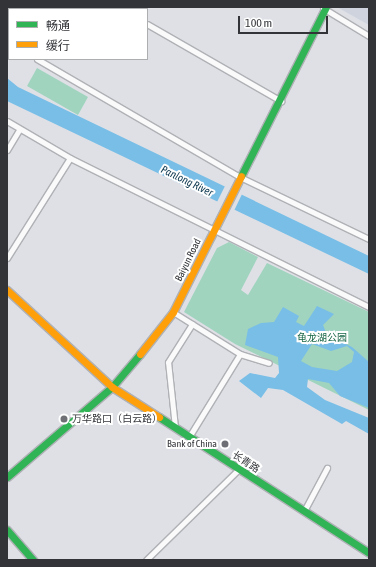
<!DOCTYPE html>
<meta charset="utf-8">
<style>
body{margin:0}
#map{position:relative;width:376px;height:567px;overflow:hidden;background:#dee0e6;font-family:"Asap Condensed","Noto Sans SC",sans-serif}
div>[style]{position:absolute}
.built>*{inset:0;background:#ced3de}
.green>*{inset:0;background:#a0d4be}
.water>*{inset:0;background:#78bee7}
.pier>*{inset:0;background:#dee0e6}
.roads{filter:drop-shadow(1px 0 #afb1b5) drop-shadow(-1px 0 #afb1b5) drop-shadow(0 1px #afb1b5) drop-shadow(0 -1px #afb1b5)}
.street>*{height:5px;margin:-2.5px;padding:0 2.5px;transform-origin:2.5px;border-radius:2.5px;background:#fafafb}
.fast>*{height:7px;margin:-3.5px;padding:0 3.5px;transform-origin:3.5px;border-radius:3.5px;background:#30b455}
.slow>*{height:7px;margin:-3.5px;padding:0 3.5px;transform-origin:3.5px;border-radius:3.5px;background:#ff9f0a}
.dots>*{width:11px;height:11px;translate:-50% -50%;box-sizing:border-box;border:2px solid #fff;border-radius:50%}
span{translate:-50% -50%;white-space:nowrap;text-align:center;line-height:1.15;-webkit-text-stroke:4px #fff;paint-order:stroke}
.street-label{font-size:10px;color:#323438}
.park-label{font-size:10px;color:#186746}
.poi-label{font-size:10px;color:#323438}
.left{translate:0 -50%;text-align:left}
.right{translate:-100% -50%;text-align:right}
.water-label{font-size:11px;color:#0d384f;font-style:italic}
.frame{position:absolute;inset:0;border:8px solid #323438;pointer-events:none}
.legend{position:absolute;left:8px;top:8px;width:140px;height:52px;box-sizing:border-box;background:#fff;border:1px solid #adaeaf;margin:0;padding:5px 7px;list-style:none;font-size:12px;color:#323438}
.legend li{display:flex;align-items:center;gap:8px;height:20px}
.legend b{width:20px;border:1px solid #adaeaf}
.scale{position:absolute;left:238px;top:16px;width:90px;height:18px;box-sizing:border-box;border:2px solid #323438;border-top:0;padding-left:5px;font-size:12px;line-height:14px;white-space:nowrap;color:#323438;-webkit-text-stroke:3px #fff;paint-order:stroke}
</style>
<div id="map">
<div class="built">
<i style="clip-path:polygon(337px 7px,369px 7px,369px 25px)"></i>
</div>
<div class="green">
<i style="clip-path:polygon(37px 68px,88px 97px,78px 115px,27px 86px)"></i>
<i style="clip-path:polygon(229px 242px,258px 257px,241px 290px,248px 295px,267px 263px,369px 312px,369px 410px,235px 344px,184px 312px,217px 248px)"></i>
</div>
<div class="water">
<i style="clip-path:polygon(7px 78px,18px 87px,369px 256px,369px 274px,7px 101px)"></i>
<i style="clip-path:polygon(evenodd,317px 306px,334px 314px,323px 325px,327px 335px,352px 347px,369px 362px,369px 408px,340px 396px,329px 383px,308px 379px,307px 387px,325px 400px,369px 418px,369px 434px,346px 421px,342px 424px,283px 390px,268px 388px,261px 398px,239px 381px,250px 373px,275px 378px,279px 373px,278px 357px,245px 345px,248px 329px,261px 323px,274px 322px,283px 307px,299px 316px,296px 322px,304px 326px,317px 306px,312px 344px,331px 351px,347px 346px,354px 352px,352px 362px,337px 371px,312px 367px,301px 361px,312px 344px)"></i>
</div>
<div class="pier">
<i style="clip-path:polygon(225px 186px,243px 192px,233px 213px,216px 204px)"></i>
</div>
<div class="roads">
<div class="street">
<i style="left:119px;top:7px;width:4px;rotate:34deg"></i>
<i style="left:323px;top:8px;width:54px;rotate:31.3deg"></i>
<i style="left:147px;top:24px;width:155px;rotate:29.9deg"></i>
<i style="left:7px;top:39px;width:2px;rotate:27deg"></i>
<i style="left:37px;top:59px;width:235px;rotate:30.2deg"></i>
<i style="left:240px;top:177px;width:143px;rotate:25.7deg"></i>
<i style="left:7px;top:121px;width:73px;rotate:30.4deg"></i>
<i style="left:70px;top:158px;width:334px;rotate:26.5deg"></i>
<i style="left:7px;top:150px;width:23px;rotate:-59deg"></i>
<i style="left:7px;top:258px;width:118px;rotate:-57.8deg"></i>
<i style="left:173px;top:312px;width:79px;rotate:32.1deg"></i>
<i style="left:240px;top:354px;width:97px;rotate:121.6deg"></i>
<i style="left:240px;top:354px;width:30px;rotate:17deg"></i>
<i style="left:175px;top:427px;width:65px;rotate:-96.1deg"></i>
<i style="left:168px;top:362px;width:45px;rotate:-57.7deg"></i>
<i style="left:304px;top:511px;width:49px;rotate:-61.9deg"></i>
<i style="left:146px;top:560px;width:130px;rotate:-44.4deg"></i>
</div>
<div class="fast">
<i style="left:241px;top:176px;width:189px;rotate:-63.3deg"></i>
<i style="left:159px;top:417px;width:250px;rotate:32.9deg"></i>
<i style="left:7px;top:477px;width:138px;rotate:-40.6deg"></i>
<i style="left:112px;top:387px;width:43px;rotate:-49.7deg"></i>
<i style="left:7px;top:530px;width:40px;rotate:49deg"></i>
</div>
<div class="slow">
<i style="left:7px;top:290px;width:143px;rotate:42.7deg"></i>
<i style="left:112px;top:387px;width:56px;rotate:32.6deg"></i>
<i style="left:140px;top:354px;width:53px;rotate:-51.8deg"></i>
<i style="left:173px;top:312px;width:152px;rotate:-63.4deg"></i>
</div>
</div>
<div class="dots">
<i style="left:64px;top:419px;background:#6e7075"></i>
<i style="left:225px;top:444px;background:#6e7075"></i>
</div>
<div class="street-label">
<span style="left:188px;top:260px;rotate:-64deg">Baiyun Road</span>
<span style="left:246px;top:462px;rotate:33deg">长青路</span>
</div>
<div class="park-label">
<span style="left:322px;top:338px">龟龙湖公园</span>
</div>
<div class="poi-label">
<span class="left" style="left:72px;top:419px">万华路口（白云路）</span>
<span class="right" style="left:217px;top:444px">Bank of China</span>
</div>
<div class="water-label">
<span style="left:187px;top:181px;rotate:26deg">Panlong River</span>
</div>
<div class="frame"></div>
<ul class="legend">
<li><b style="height:5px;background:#30b455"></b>畅通</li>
<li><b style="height:5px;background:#ff9f0a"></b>缓行</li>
</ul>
<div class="scale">100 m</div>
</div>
